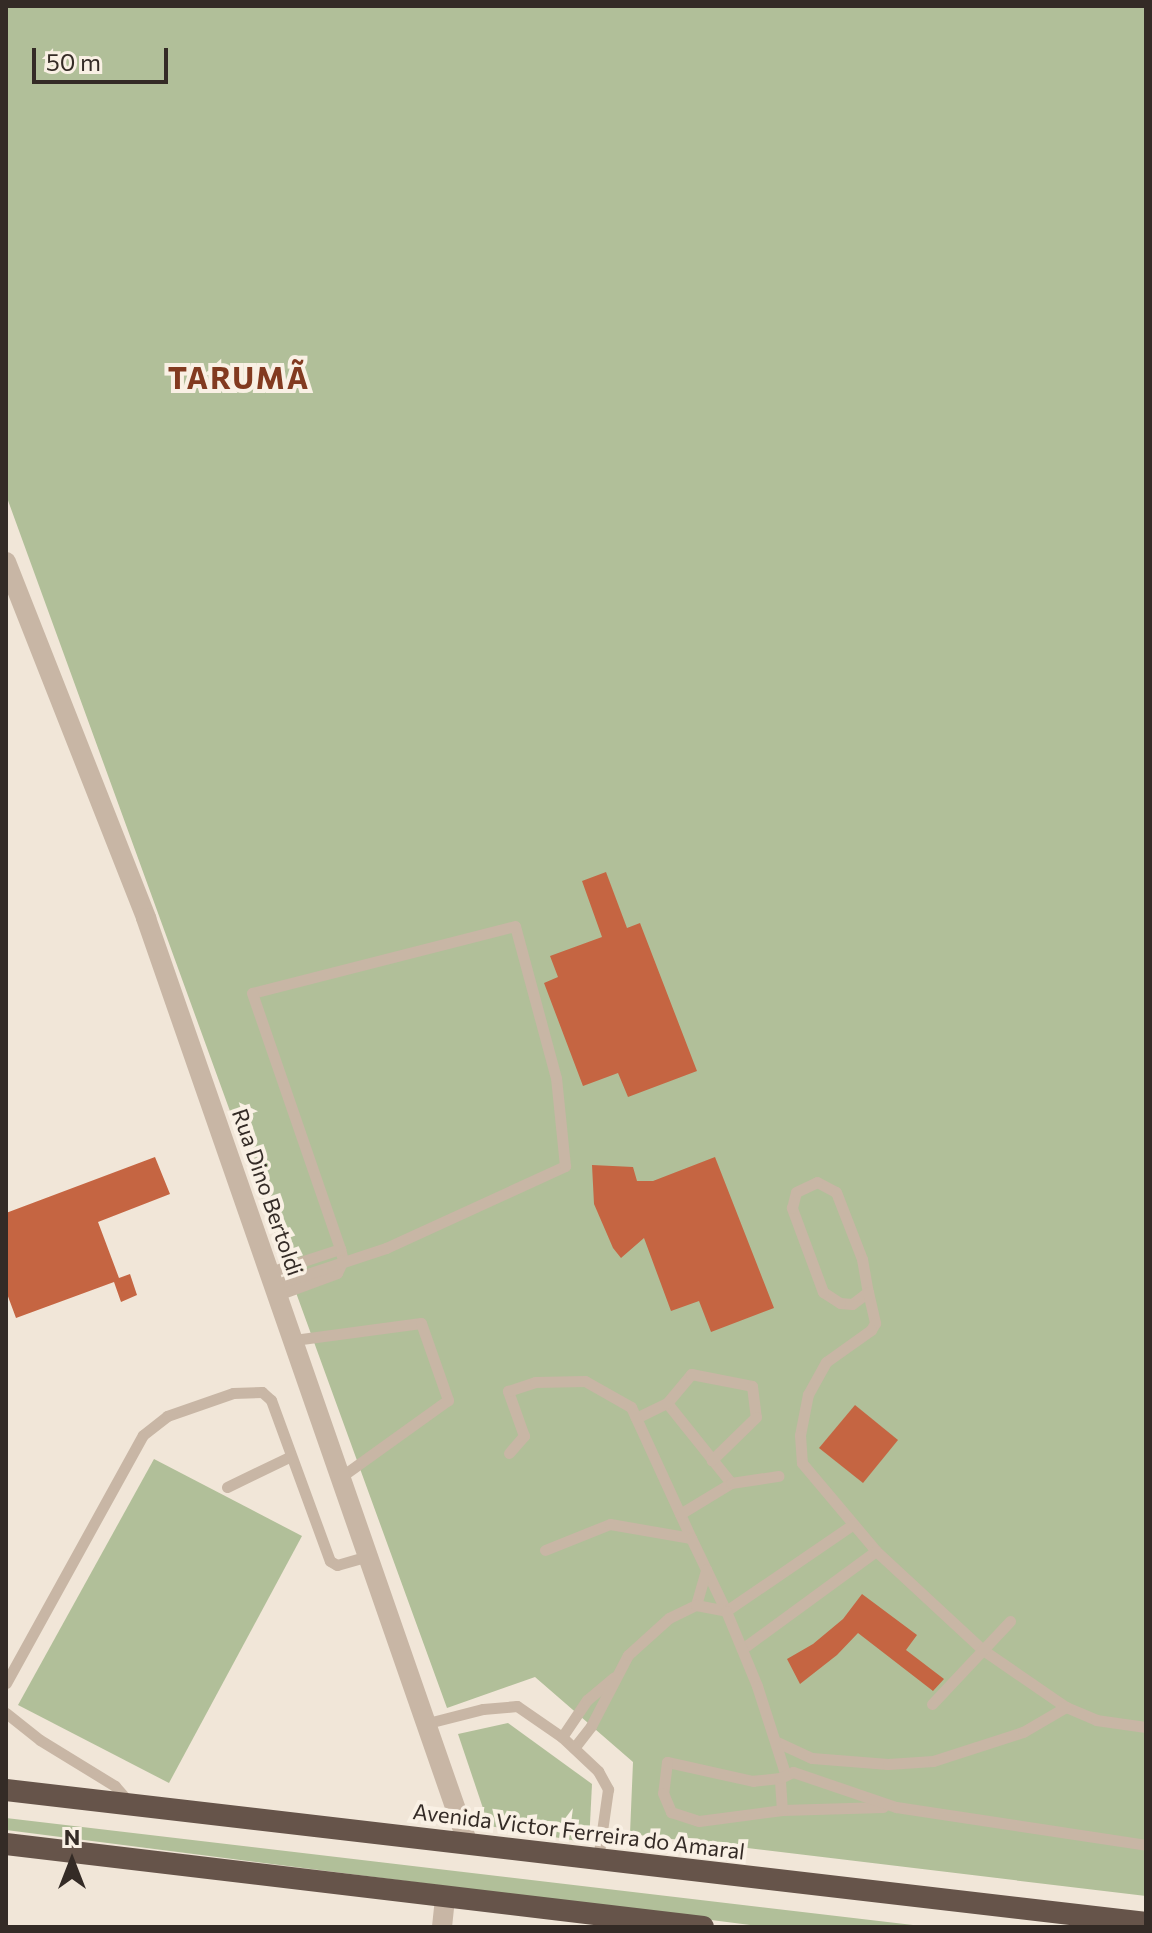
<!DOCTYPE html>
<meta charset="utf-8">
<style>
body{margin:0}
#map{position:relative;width:1152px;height:1933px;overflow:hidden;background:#f1e6d8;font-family:Commissioner,sans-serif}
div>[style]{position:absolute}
.green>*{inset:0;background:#b1bf99}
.building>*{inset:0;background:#c56542}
.service>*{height:11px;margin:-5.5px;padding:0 5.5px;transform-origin:5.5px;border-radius:5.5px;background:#c8b6a5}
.minor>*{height:20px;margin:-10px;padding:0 10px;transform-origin:10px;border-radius:10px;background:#c8b6a5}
.trunk>*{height:22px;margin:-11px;padding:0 11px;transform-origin:11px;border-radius:11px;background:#66544a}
span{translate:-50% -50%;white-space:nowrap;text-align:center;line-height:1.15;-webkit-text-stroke:8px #f9f0e4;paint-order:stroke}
.street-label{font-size:22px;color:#342b26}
.district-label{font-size:30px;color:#823a20;font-weight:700;letter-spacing:2px}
.frame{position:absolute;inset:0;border:8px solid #342b26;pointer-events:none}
.north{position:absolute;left:32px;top:1821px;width:80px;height:80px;-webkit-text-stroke:6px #f9f0e4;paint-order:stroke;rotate:0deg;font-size:22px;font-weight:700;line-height:32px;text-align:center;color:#342b26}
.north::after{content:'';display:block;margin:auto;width:28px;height:36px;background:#342b26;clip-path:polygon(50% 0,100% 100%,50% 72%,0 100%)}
.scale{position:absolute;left:32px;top:48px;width:136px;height:36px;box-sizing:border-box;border:4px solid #342b26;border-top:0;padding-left:10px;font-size:24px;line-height:28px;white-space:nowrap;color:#342b26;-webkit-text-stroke:6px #f9f0e4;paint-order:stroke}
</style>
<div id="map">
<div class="green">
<i style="clip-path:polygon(6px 6px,1146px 6px,1146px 1896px,630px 1834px,633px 1762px,535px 1677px,447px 1708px,6px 495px)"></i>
<i style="clip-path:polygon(154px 1459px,302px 1536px,169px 1783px,18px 1705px)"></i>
<i style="clip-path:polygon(508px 1723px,592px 1784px,589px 1843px,489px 1826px,458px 1734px)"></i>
<i style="clip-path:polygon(6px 1818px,930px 1927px,766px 1927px,6px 1830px)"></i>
</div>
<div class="building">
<i style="clip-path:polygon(606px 872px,627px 928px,640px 923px,697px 1071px,628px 1097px,618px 1073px,583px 1086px,544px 983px,558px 977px,550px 956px,602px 937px,582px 881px)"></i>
<i style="clip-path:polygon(155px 1157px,170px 1194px,98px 1222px,119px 1278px,130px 1274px,137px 1295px,121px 1302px,114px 1282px,16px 1318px,6px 1291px,6px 1213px)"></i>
<i style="clip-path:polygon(715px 1157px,774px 1308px,711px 1332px,699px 1301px,671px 1311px,644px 1238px,621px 1258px,613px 1248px,594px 1204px,592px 1165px,633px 1167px,637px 1181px,653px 1181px)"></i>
<i style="clip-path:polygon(855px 1405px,898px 1440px,863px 1483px,819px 1448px)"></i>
<i style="clip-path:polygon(862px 1594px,917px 1635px,906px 1650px,944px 1679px,933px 1691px,858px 1633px,837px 1655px,800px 1684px,787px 1659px,813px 1644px,843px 1619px)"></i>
</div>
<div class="service">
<i style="left:817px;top:1182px;width:21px;rotate:28deg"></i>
<i style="left:836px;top:1192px;width:72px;rotate:68.8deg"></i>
<i style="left:862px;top:1259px;width:34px;rotate:80deg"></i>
<i style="left:868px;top:1292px;width:20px;rotate:143deg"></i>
<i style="left:852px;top:1304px;width:12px;rotate:-175deg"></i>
<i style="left:840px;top:1303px;width:20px;rotate:-147deg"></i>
<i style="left:823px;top:1292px;width:90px;rotate:-110.3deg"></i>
<i style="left:792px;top:1208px;width:16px;rotate:-76deg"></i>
<i style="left:796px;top:1192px;width:23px;rotate:-25deg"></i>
<i style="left:270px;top:1272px;width:74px;rotate:-18.2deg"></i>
<i style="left:340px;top:1249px;width:11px;rotate:75deg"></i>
<i style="left:343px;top:1260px;width:14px;rotate:115deg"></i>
<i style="left:337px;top:1273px;width:63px;rotate:159.6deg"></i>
<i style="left:274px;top:1285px;width:118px;rotate:-18.3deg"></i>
<i style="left:386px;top:1248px;width:197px;rotate:-24.6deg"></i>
<i style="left:565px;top:1166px;width:88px;rotate:-95.8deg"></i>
<i style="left:556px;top:1078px;width:157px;rotate:-105.1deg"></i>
<i style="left:515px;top:926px;width:271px;rotate:165.7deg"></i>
<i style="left:252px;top:993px;width:271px;rotate:71deg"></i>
<i style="left:868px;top:1292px;width:32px;rotate:77deg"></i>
<i style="left:875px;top:1323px;width:8px;rotate:120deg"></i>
<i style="left:871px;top:1330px;width:55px;rotate:144.6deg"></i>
<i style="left:826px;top:1362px;width:37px;rotate:119deg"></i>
<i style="left:808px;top:1394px;width:42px;rotate:101deg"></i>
<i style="left:800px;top:1435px;width:28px;rotate:86deg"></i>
<i style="left:802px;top:1463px;width:115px;rotate:49.9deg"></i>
<i style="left:294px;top:1340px;width:128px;rotate:-7.6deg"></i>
<i style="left:421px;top:1323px;width:82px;rotate:70.7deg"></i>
<i style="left:448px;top:1400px;width:132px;rotate:144.3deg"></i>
<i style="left:667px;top:1403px;width:102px;rotate:51.3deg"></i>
<i style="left:636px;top:1418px;width:34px;rotate:-26deg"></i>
<i style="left:667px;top:1403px;width:38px;rotate:-50deg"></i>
<i style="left:691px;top:1374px;width:62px;rotate:11.1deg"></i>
<i style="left:752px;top:1386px;width:31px;rotate:83deg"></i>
<i style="left:756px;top:1417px;width:62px;rotate:135.7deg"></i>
<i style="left:509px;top:1453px;width:23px;rotate:-49deg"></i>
<i style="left:524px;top:1436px;width:48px;rotate:-109.6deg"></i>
<i style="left:508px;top:1391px;width:28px;rotate:-18deg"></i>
<i style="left:535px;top:1382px;width:50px;rotate:-1.1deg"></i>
<i style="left:585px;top:1381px;width:53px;rotate:29.5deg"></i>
<i style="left:631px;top:1407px;width:144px;rotate:65.4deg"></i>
<i style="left:227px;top:1487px;width:71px;rotate:-25.8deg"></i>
<i style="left:680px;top:1514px;width:60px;rotate:-31.3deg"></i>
<i style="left:731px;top:1483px;width:48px;rotate:-8.5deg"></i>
<i style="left:545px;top:1550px;width:70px;rotate:-21.8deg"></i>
<i style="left:610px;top:1524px;width:82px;rotate:9.8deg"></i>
<i style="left:691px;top:1538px;width:81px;rotate:64.4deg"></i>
<i style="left:726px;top:1611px;width:153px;rotate:-34.3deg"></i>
<i style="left:696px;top:1605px;width:37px;rotate:-74deg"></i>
<i style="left:742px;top:1649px;width:166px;rotate:-36.2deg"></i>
<i style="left:876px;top:1551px;width:146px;rotate:42.8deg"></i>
<i style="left:983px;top:1650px;width:101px;rotate:34.5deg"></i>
<i style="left:1066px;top:1707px;width:33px;rotate:23deg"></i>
<i style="left:1096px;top:1720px;width:50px;rotate:8deg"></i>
<i style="left:6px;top:1683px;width:283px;rotate:-61.1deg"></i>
<i style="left:143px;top:1435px;width:31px;rotate:-38deg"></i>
<i style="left:167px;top:1416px;width:70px;rotate:-19.2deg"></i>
<i style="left:233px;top:1393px;width:29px;rotate:-2deg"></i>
<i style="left:262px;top:1392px;width:12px;rotate:42deg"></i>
<i style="left:271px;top:1400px;width:171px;rotate:69.9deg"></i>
<i style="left:330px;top:1561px;width:8px;rotate:30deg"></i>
<i style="left:337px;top:1565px;width:33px;rotate:-16deg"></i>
<i style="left:932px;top:1704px;width:114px;rotate:-46.8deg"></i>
<i style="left:6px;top:1713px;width:43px;rotate:38.5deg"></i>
<i style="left:40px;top:1740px;width:88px;rotate:31.5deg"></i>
<i style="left:115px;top:1786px;width:20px;rotate:49deg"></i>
<i style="left:428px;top:1723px;width:57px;rotate:-14.3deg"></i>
<i style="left:483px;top:1709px;width:34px;rotate:-5deg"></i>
<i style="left:517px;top:1706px;width:55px;rotate:34.6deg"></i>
<i style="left:562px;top:1737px;width:50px;rotate:43.4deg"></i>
<i style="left:598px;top:1771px;width:21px;rotate:61deg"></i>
<i style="left:608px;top:1789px;width:71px;rotate:98.1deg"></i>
<i style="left:562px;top:1737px;width:45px;rotate:-56deg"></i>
<i style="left:587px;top:1700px;width:35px;rotate:-40deg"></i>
<i style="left:777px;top:1742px;width:38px;rotate:25deg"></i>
<i style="left:812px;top:1758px;width:76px;rotate:4.5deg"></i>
<i style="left:888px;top:1764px;width:45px;rotate:-3.8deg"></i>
<i style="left:933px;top:1761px;width:95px;rotate:-17.9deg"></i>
<i style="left:1023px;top:1732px;width:50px;rotate:-30.2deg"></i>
<i style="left:574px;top:1748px;width:28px;rotate:-52deg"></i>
<i style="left:591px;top:1726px;width:80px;rotate:-62.5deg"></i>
<i style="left:628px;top:1655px;width:55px;rotate:-42.1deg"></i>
<i style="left:669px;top:1618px;width:30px;rotate:-26deg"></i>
<i style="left:696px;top:1605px;width:31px;rotate:11deg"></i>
<i style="left:726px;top:1611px;width:81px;rotate:67.5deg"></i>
<i style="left:757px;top:1686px;width:91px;rotate:72.2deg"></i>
<i style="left:780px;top:1778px;width:27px;rotate:174deg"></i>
<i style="left:753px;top:1781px;width:88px;rotate:-167.5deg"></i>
<i style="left:667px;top:1762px;width:31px;rotate:97deg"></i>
<i style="left:663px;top:1793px;width:21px;rotate:67deg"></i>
<i style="left:671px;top:1812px;width:29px;rotate:18deg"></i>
<i style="left:699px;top:1821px;width:84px;rotate:-7.5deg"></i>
<i style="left:782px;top:1810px;width:101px;rotate:-1.7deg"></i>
<i style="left:782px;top:1810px;width:32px;rotate:-94deg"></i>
<i style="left:780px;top:1778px;width:14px;rotate:-25deg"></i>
<i style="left:793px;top:1772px;width:109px;rotate:18.8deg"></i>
<i style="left:896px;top:1807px;width:253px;rotate:8.6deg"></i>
</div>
<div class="minor">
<i style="left:6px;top:562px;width:383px;rotate:68.5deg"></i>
<i style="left:146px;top:918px;width:980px;rotate:70.83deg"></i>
<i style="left:442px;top:1927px;width:31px;rotate:-84deg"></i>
</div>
<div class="trunk">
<i style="left:6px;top:1790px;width:1148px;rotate:6.65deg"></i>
<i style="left:6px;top:1844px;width:702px;rotate:6.79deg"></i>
</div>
<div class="street-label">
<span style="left:268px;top:1192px;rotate:71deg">Rua Dino Bertoldi</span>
<span style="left:579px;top:1831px;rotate:7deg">Avenida Victor Ferreira do Amaral</span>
</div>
<div class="district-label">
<span style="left:239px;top:377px">TARUMÃ</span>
</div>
<div class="frame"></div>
<div class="north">N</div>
<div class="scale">50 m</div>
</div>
